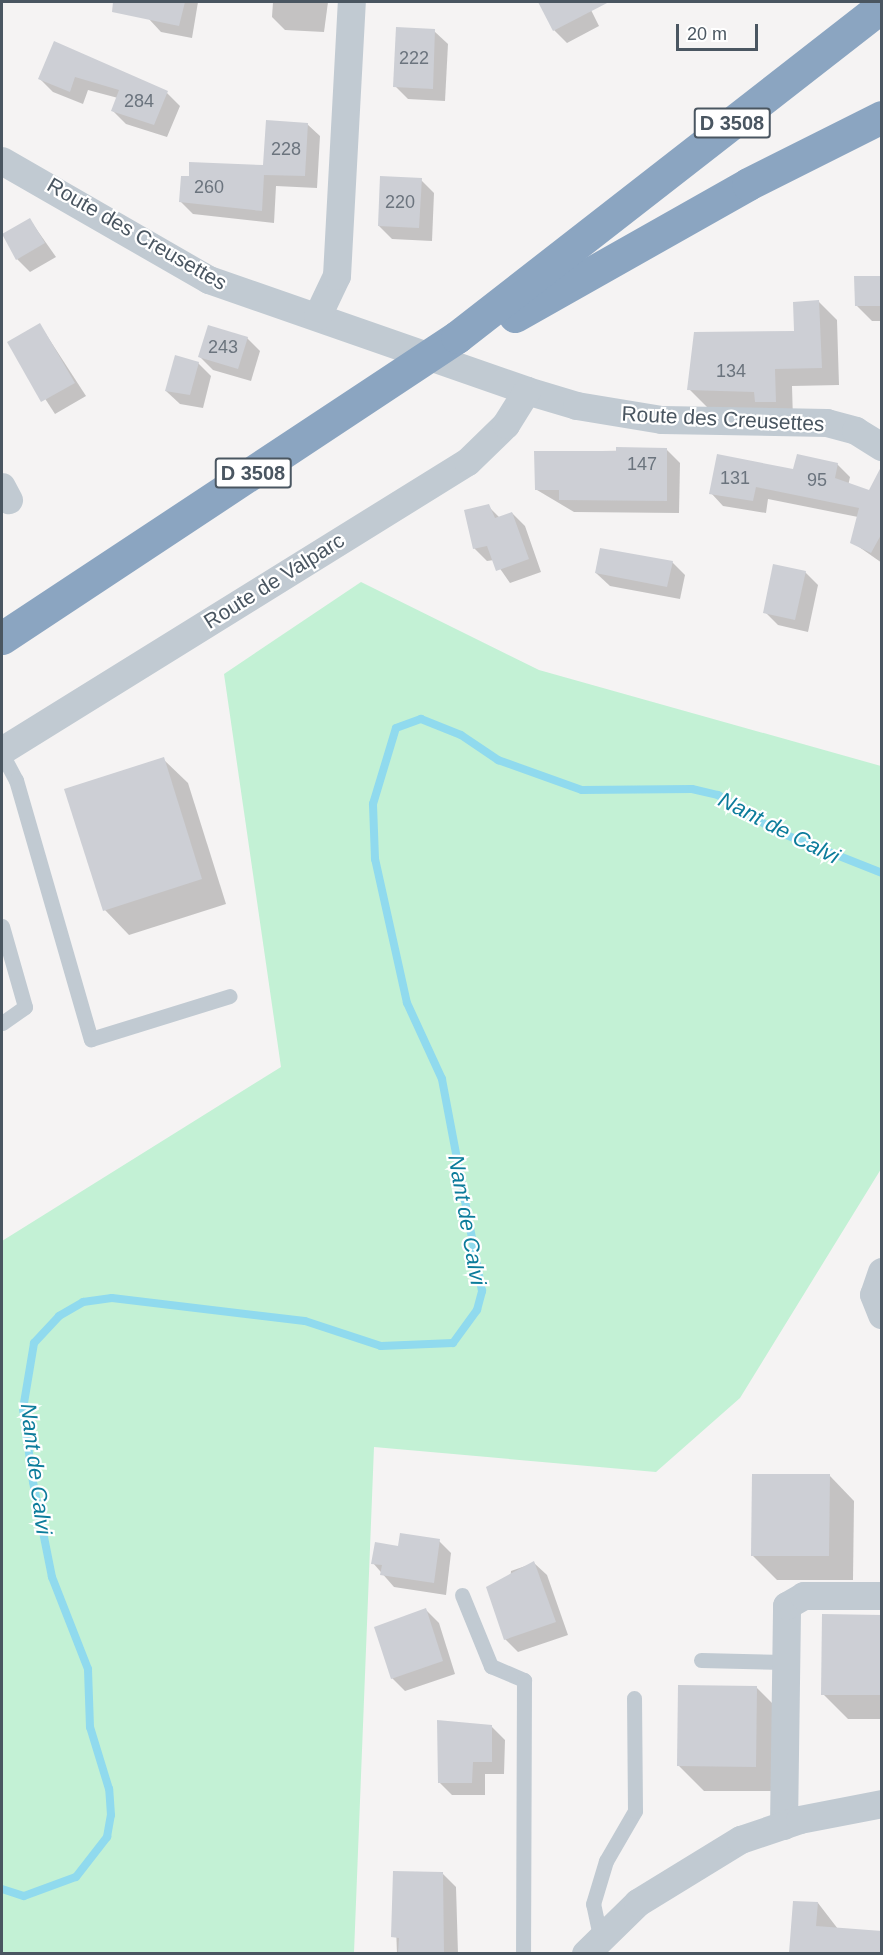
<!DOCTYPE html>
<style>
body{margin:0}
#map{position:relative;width:883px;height:1955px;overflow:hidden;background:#f5f3f3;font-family:Helvetica,sans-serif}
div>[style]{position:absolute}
.green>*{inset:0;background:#c3f1d5}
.shadow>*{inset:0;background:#0003}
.stream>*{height:8px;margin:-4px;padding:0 4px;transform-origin:4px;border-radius:4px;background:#90daee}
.building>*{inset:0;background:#cdcfd5}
.lane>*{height:15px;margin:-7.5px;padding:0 7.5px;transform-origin:7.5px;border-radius:7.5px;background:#c1cad2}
.street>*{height:28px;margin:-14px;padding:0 14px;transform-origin:14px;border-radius:14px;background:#c1cad2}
.highway>*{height:33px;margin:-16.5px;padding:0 16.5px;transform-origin:16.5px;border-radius:16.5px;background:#8ba5c1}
span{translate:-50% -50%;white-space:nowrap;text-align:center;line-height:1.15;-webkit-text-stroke:4.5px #fff;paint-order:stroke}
.number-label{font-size:18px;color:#6b747e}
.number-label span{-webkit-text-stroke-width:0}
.shield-label span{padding:2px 4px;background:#fff;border:2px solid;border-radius:4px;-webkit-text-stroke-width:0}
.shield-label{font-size:20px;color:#4a5661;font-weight:700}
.street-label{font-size:21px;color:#4a5661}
.water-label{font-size:22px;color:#0c7c9b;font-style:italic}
.frame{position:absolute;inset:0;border:3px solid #4a5661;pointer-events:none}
.scale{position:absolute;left:676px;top:24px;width:82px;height:27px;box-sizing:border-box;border:3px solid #4a5661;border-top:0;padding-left:8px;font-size:18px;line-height:21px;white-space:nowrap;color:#4a5661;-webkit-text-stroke:4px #fff;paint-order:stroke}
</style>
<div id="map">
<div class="green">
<i style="clip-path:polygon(361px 582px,539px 670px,881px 766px,881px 1169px,740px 1398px,656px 1472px,374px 1447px,354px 1953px,2px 1953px,2px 1241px,281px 1067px,224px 674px)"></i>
</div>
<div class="shadow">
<i style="clip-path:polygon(151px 2px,198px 2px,192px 38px,161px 32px,148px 18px)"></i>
<i style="clip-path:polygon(273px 2px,328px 2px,324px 32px,285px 30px,272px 17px)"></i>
<i style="clip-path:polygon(542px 2px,595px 2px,590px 8px,599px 26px,567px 43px,554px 30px)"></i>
<i style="clip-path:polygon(434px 31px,448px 44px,445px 101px,408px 99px,395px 86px)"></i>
<i style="clip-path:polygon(54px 43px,167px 93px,180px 106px,167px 137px,126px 124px,113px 111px,118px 98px,88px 90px,83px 104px,53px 92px,40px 79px)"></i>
<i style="clip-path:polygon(307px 124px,320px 136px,317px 188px,276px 186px,274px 223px,193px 214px,181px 202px,265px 167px)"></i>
<i style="clip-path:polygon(421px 180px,434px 193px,432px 241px,392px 239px,379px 226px)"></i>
<i style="clip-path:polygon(30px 220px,56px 257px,30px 272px,17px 259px)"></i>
<i style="clip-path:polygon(882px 277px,882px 390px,880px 321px,872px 321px,856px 305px)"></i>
<i style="clip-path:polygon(819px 302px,837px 320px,839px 385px,792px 386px,793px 420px,707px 407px,689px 389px,795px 332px)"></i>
<i style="clip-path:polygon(40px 325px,86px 396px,55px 414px,9px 343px)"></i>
<i style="clip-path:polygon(247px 338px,260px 351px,251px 381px,213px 370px,200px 357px)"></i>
<i style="clip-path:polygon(198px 363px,211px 376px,203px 408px,180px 404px,166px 391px)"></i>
<i style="clip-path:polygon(667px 450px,680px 463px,679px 513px,574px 512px,537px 490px,536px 452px)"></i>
<i style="clip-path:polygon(837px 464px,850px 477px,848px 486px,882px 500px,882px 563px,852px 542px,858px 517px,768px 499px,766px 513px,723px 506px,711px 493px)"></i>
<i style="clip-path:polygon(488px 506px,500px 518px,512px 513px,525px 526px,541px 572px,510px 583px,494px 560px,487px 561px,474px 548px)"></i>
<i style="clip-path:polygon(672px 562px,685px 575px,680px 599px,610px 586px,596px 573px)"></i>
<i style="clip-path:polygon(805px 572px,818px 585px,808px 632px,778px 625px,765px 612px)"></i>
<i style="clip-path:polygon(163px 759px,188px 783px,226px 904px,129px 935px,105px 910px)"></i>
<i style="clip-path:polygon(830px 1476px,854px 1501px,853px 1580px,777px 1580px,752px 1555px)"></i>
<i style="clip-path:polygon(439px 1541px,451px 1553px,446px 1595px,394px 1587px,373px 1563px,399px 1548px)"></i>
<i style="clip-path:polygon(534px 1563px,547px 1575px,568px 1635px,518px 1652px,505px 1639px,511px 1571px)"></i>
<i style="clip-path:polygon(426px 1610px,439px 1623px,455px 1674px,405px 1691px,392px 1678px)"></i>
<i style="clip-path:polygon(882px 1616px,882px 1719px,848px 1719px,823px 1694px)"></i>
<i style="clip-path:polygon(756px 1687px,781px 1712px,780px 1791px,704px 1791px,679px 1766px)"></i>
<i style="clip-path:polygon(492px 1727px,505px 1740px,504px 1774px,485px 1774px,485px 1795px,452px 1795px,439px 1782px)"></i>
<i style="clip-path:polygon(394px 1872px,442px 1873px,456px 1887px,458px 1954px,397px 1954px)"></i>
<i style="clip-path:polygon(795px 1903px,818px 1903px,838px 1929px,882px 1933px,882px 1954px,790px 1954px)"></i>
</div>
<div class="stream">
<i style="left:2px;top:1889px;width:23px;rotate:18deg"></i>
<i style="left:24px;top:1896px;width:55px;rotate:-20.1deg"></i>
<i style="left:76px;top:1877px;width:51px;rotate:-52.2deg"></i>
<i style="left:107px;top:1837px;width:22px;rotate:-80deg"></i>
<i style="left:111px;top:1815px;width:26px;rotate:-94deg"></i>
<i style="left:109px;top:1789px;width:65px;rotate:-107deg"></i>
<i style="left:90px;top:1727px;width:58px;rotate:-92deg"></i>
<i style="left:88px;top:1669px;width:99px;rotate:-111.4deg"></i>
<i style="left:52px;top:1577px;width:97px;rotate:-101.3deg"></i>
<i style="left:33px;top:1482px;width:74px;rotate:-97.8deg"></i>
<i style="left:23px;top:1409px;width:67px;rotate:-80.5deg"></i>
<i style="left:34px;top:1343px;width:37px;rotate:-47deg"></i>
<i style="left:59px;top:1316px;width:28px;rotate:-30deg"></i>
<i style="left:83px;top:1302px;width:29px;rotate:-8deg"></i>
<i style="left:112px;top:1298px;width:194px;rotate:6.8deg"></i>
<i style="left:305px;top:1321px;width:80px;rotate:18.2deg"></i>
<i style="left:381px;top:1346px;width:72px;rotate:-2.4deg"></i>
<i style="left:453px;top:1343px;width:41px;rotate:-54deg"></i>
<i style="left:477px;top:1310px;width:20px;rotate:-75deg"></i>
<i style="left:482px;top:1291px;width:216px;rotate:-100.7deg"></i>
<i style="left:442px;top:1079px;width:84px;rotate:-114.7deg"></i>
<i style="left:407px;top:1003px;width:148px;rotate:-102.5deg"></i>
<i style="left:375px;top:859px;width:55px;rotate:-92.1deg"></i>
<i style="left:373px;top:804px;width:79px;rotate:-73.2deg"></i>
<i style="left:396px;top:728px;width:27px;rotate:-20deg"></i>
<i style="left:421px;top:719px;width:43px;rotate:21.8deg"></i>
<i style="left:461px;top:735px;width:45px;rotate:34deg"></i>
<i style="left:498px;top:760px;width:89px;rotate:19.7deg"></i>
<i style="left:582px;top:790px;width:110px;rotate:-0.5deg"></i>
<i style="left:692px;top:789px;width:27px;rotate:13deg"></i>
<i style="left:718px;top:795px;width:68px;rotate:31.8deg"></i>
<i style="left:776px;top:831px;width:114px;rotate:21.6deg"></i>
</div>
<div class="building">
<i style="clip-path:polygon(113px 2px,185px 2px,179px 26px,112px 12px)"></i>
<i style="clip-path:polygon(538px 2px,609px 2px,553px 31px)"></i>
<i style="clip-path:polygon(396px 27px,435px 29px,433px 89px,393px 87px)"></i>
<i style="clip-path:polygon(54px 41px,168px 91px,154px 125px,111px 111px,119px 90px,75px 77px,70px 92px,38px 79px)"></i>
<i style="clip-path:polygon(266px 120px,308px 123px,305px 176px,264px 175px,262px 211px,179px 202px,181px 176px,189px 176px,189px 162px,263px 165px)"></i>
<i style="clip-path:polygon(380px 176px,422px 178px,419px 228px,378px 226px)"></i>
<i style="clip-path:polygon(30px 218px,45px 243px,16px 260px,2px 234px)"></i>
<i style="clip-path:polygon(854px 276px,882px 276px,882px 306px,855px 306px)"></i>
<i style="clip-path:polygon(819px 300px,822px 368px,775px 369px,776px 402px,755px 402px,754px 392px,687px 390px,694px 332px,794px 331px,793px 302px)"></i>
<i style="clip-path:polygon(40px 323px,75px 383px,41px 402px,7px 342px)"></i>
<i style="clip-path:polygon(208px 325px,248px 337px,238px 369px,198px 357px)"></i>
<i style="clip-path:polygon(175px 355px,199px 362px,190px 395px,165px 391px)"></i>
<i style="clip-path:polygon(616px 447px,667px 448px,667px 501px,559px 500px,559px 490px,535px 490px,534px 451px,616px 451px)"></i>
<i style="clip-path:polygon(717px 454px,793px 469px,797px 454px,838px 463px,835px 478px,869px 490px,882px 465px,882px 533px,871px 553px,850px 543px,859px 508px,756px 487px,753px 501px,709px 494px)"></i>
<i style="clip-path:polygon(489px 504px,495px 518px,512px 512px,529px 559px,496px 571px,487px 546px,473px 549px,464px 510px)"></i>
<i style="clip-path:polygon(600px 548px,673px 561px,667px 587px,595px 573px)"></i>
<i style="clip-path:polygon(773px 564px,806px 571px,795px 620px,763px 613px)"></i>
<i style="clip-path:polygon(164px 757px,202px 879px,103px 911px,64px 789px)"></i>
<i style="clip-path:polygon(752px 1474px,830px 1474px,829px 1556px,751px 1556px)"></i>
<i style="clip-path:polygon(400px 1533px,440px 1539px,434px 1583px,380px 1575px,382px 1565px,371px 1564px,375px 1542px,398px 1546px)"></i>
<i style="clip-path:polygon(534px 1561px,556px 1622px,504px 1640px,486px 1587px)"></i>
<i style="clip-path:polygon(426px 1608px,443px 1661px,391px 1679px,374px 1627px)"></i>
<i style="clip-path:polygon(822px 1614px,882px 1615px,882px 1695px,821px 1695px)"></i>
<i style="clip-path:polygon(678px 1685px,757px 1686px,756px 1767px,677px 1766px)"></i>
<i style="clip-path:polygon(437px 1720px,492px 1725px,492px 1762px,473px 1762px,472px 1783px,438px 1783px)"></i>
<i style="clip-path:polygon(393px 1871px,443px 1872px,444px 1953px,398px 1953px,399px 1938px,391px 1937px)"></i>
<i style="clip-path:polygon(793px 1901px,818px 1902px,816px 1926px,882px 1931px,882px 1953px,789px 1953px)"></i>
</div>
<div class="lane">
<i style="left:2px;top:754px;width:30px;rotate:62deg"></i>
<i style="left:16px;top:780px;width:270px;rotate:73.9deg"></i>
<i style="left:91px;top:1039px;width:145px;rotate:-17.2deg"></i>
<i style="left:2px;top:926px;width:84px;rotate:74.1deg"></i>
<i style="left:25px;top:1007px;width:28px;rotate:145deg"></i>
<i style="left:462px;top:1595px;width:77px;rotate:67.8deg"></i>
<i style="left:491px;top:1666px;width:36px;rotate:23deg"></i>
<i style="left:524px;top:1680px;width:274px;rotate:90.2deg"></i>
<i style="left:701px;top:1660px;width:84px;rotate:1.4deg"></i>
<i style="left:600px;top:1936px;width:33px;rotate:-102deg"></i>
<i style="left:593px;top:1904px;width:45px;rotate:-73.2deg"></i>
<i style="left:606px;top:1861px;width:58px;rotate:-59.9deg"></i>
<i style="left:635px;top:1811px;width:113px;rotate:-90.5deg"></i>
</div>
<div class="street">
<i style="left:2px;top:161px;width:239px;rotate:29.9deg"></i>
<i style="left:209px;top:280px;width:337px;rotate:19.2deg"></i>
<i style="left:527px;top:391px;width:52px;rotate:16.7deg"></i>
<i style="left:577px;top:406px;width:86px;rotate:9.4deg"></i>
<i style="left:662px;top:420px;width:165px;rotate:1deg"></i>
<i style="left:827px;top:423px;width:30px;rotate:15deg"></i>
<i style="left:856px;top:431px;width:31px;rotate:32deg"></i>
<i style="left:318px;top:316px;width:44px;rotate:-64.6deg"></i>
<i style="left:337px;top:276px;width:274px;rotate:-86.9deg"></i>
<i style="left:2px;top:487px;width:15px;rotate:62deg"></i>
<i style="left:2px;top:751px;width:548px;rotate:-31.81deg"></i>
<i style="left:468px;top:462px;width:53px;rotate:-44.2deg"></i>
<i style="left:506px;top:425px;width:40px;rotate:-58deg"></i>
<i style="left:882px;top:1272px;width:24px;rotate:109deg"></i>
<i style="left:874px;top:1295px;width:22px;rotate:68deg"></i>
<i style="left:784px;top:1826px;width:220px;rotate:-89.2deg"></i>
<i style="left:787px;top:1606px;width:20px;rotate:-30deg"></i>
<i style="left:804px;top:1596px;width:78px"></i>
<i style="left:586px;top:1954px;width:73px;rotate:-44.4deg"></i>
<i style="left:638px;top:1903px;width:121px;rotate:-31.5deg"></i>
<i style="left:741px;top:1840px;width:62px;rotate:-18.7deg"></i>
<i style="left:800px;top:1820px;width:84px;rotate:-11deg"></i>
</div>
<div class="highway">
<i style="left:515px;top:316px;width:268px;rotate:-29.5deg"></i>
<i style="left:748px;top:184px;width:150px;rotate:-26.6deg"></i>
<i style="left:2px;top:638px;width:546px;rotate:-33.49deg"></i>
<i style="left:457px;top:337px;width:539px;rotate:-37.91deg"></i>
</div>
<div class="number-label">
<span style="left:414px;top:58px">222</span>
<span style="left:139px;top:101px">284</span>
<span style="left:286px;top:149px">228</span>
<span style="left:209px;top:187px">260</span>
<span style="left:400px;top:202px">220</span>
<span style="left:223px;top:347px">243</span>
<span style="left:731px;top:371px">134</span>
<span style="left:642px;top:464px">147</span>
<span style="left:735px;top:478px">131</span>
<span style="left:817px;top:480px">95</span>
</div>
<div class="shield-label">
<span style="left:732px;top:123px">D 3508</span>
<span style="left:253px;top:473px">D 3508</span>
</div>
<div class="street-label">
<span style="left:137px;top:234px;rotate:30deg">Route des Creusettes</span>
<span style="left:723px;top:419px;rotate:3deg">Route des Creusettes</span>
<span style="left:274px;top:581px;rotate:-32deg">Route de Valparc</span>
</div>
<div class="water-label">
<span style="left:779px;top:828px;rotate:27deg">Nant de Calvi</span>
<span style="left:467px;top:1220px;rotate:80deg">Nant de Calvi</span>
<span style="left:36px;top:1469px;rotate:83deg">Nant de Calvi</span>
</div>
<div class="frame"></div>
<div class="scale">20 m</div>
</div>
